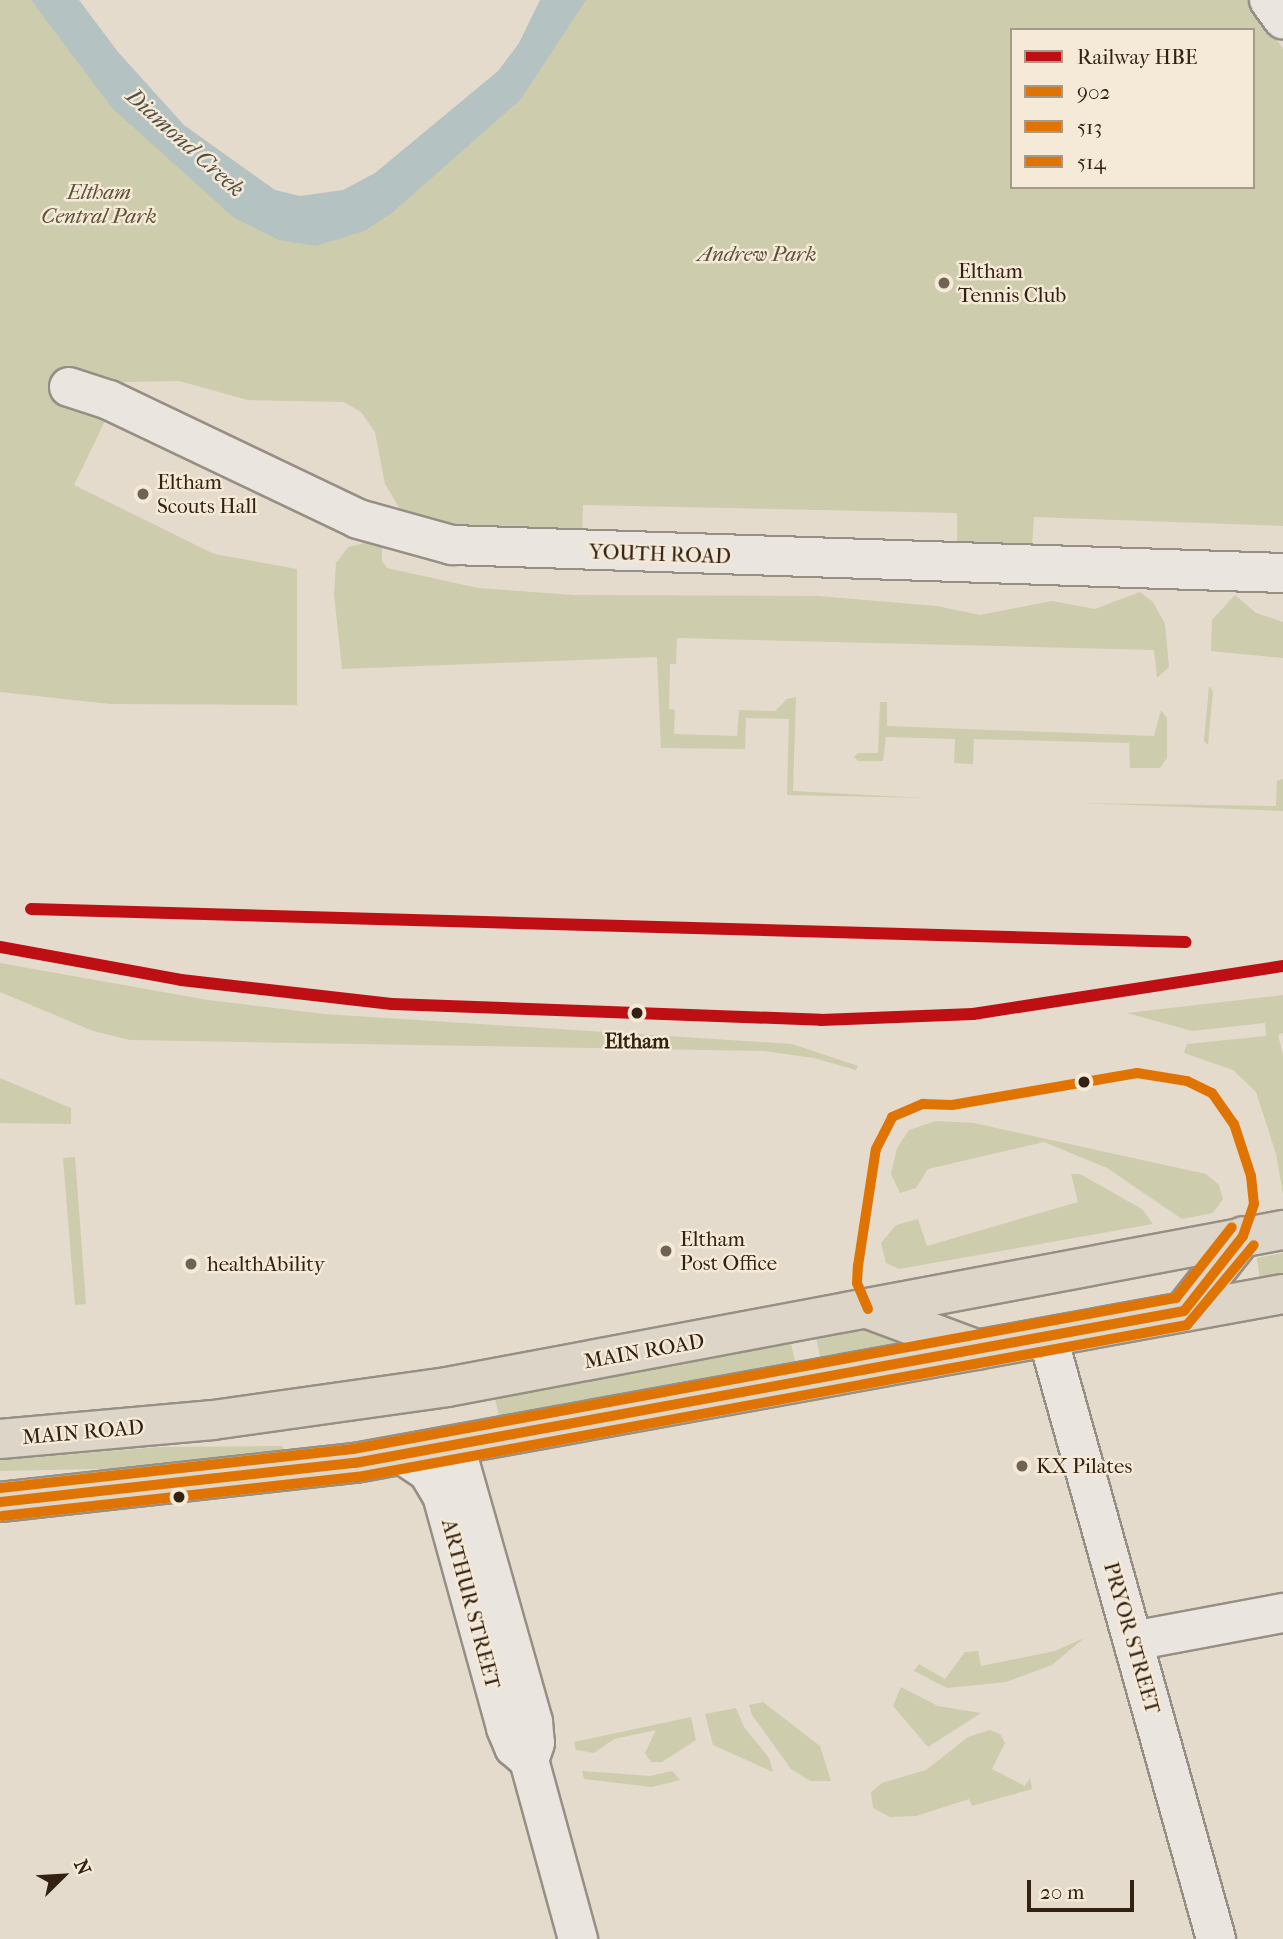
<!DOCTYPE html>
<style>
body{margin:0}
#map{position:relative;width:1283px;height:1939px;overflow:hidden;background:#e4dbcc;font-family:"IM FELL French Canon",serif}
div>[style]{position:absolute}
.green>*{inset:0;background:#cdccac}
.water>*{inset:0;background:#b4c3c2}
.roads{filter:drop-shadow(2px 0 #968f84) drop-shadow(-2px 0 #968f84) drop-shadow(0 2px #968f84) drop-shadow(0 -2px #968f84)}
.street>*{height:38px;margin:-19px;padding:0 19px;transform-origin:19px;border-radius:19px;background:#eae5de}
.secondary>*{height:38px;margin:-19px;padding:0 19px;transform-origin:19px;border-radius:19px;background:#eae5de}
.primary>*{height:38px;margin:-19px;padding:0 19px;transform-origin:19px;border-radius:19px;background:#ded5c9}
.bus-1>*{height:10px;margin:-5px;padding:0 5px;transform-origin:5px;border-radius:5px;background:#e07403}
.bus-2>*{height:10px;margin:-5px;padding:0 5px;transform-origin:5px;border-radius:5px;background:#e07403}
.bus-3>*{height:10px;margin:-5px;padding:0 5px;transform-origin:5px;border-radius:5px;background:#e07403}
.rail-1>*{height:12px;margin:-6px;padding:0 6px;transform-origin:6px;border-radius:6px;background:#be1014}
.dots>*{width:19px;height:19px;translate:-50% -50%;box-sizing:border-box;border:4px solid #f5e9d7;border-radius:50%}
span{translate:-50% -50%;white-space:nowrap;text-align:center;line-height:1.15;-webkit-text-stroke:5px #f5e9d7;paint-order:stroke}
.park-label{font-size:21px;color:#5c5138;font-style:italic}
.poi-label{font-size:21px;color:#332212}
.left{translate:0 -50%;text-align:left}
.street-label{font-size:21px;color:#332212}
.stop-label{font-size:21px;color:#332212;font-weight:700}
.water-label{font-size:23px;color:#534f46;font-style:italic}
.legend{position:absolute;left:1010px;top:28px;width:245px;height:161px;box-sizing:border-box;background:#f5e9d7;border:2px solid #a79988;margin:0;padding:9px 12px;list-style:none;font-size:21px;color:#332212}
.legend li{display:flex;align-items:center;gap:14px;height:35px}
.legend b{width:35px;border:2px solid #a79988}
.north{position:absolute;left:28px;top:1841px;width:70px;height:70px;-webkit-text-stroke:5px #f5e9d7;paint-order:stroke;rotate:66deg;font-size:19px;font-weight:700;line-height:28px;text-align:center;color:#332212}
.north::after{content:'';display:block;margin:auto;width:24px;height:32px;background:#332212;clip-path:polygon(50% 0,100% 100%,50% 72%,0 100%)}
.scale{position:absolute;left:1027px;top:1880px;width:107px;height:32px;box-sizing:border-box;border:4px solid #332212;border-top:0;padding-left:9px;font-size:21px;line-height:24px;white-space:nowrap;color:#332212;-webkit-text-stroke:5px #f5e9d7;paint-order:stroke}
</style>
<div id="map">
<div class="green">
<i style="clip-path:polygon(evenodd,0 0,52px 0,140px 109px,309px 220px,498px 91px,553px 0,1250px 0,1283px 49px,1283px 526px,1034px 517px,1032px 547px,957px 544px,957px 513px,583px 505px,582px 537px,486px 532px,415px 518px,400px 509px,385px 484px,375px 432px,361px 412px,344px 402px,248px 400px,179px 381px,124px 382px,74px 485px,214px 554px,297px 569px,297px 705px,110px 704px,0 692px,0 0,1012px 30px,1253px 30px,1253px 187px,1012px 187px,1012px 30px)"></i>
<i style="clip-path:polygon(373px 541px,382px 545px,382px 561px,387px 568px,478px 588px,574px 595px,818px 596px,937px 606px,980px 615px,1052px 601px,1095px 609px,1140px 592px,1153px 602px,1165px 624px,1169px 667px,1157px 678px,1154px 650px,677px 638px,676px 664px,670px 664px,669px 709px,675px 710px,674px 734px,737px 736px,739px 710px,775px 711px,787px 699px,796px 697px,793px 791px,926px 798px,787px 795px,789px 719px,746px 718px,745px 749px,661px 748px,657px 657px,342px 669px,334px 594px,336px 563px,348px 547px)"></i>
<i style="clip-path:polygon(1235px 595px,1256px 613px,1283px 622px,1283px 658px,1211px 651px,1212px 620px)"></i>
<i style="clip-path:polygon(1209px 686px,1213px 691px,1208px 745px,1204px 741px)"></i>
<i style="clip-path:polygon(880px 702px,887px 702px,887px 726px,1154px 736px,1161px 710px,1167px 718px,1167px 758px,1160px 768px,1130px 768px,1129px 743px,974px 739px,973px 764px,954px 763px,955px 739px,886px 737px,883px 761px,858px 761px,854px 757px,858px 753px,878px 753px)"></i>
<i style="clip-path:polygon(1283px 779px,1283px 811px,1082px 803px,1276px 806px,1277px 781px)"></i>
<i style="clip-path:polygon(0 963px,208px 1000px,324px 1014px,792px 1044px,858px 1066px,856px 1070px,814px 1058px,764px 1051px,130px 1040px,93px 1031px,0 992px)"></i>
<i style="clip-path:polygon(1283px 995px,1283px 1033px,1278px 1035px,1283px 1055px,1283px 1194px,1276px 1154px,1256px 1092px,1233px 1070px,1184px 1053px,1187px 1044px,1266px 1036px,1265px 1023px,1192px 1031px,1127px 1013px)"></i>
<i style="clip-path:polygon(0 1078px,71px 1108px,71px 1124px,0 1123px)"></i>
<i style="clip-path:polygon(936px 1121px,974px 1123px,1206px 1174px,1219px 1185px,1223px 1199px,1213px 1213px,1182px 1219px,1107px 1168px,1044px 1142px,928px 1169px,916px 1188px,900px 1193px,891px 1174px,897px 1148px,909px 1130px)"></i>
<i style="clip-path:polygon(75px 1157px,86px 1304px,75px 1305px,63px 1158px)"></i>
<i style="clip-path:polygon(1071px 1174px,1080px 1174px,1142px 1209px,1153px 1224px,899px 1269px,886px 1263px,881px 1243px,896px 1225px,918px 1219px,927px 1246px,1078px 1202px)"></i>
<i style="clip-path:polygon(1283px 1253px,1283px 1275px,1260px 1279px,1257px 1258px)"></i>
<i style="clip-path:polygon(866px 1330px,900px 1344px,821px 1361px,816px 1338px)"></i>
<i style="clip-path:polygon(791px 1343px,796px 1366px,500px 1420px,495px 1399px,504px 1395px)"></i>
<i style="clip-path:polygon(283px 1446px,284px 1454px,144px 1468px,0 1471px,0 1460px,160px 1447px)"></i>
<i style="clip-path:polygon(1084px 1638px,1052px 1665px,1006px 1682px,947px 1688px,914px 1671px,919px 1664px,945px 1679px,965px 1652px,978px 1651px,981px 1666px,1055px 1651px)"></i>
<i style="clip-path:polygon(901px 1687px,938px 1706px,981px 1713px,928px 1747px,893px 1706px)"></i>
<i style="clip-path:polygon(763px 1702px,820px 1746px,831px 1781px,810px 1781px,791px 1769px,752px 1715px,749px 1705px)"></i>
<i style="clip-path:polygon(736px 1708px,744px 1727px,769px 1758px,773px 1772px,713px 1745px,705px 1714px)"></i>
<i style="clip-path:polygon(691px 1717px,696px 1740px,662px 1762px,651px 1762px,645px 1753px,656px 1730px,614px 1739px,594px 1753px,576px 1750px,574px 1742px)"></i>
<i style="clip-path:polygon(990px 1730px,1000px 1734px,1005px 1743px,992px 1769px,1025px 1786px,1030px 1778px,1032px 1789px,972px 1806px,969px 1799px,916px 1816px,890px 1817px,873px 1808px,871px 1792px,882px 1783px,926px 1770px,968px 1737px)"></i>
<i style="clip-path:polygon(582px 1771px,650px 1776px,672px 1771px,680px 1780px,652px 1787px,584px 1779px)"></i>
</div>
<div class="water">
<i style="clip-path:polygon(31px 0,79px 0,118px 52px,184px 125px,275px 190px,300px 196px,343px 190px,375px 173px,498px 71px,519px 43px,540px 0,586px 0,521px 99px,392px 213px,364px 231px,316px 246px,279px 240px,233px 217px,112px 108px)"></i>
</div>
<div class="roads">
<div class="street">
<i style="left:1269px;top:0;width:24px;rotate:54deg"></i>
<i style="left:69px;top:387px;width:42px;rotate:18deg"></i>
<i style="left:109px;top:400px;width:276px;rotate:25.5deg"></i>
<i style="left:358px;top:519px;width:98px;rotate:15.5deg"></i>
<i style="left:452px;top:545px;width:831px;rotate:1.93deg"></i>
<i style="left:1048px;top:1338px;width:624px;rotate:74.38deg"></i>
<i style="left:1133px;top:1641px;width:153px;rotate:-10.6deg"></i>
</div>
<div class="secondary">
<i style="left:455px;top:1446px;width:287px;rotate:74.2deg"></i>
<i style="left:533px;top:1722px;width:21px;rotate:85deg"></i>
<i style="left:535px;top:1743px;width:18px;rotate:109deg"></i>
<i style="left:529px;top:1760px;width:186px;rotate:74.7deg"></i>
<i style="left:403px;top:1455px;width:30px;rotate:34deg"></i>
<i style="left:428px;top:1472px;width:27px;rotate:59deg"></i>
<i style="left:442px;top:1495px;width:242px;rotate:74.6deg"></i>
<i style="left:506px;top:1728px;width:21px;rotate:67deg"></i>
<i style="left:514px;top:1747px;width:20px;rotate:41deg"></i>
</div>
<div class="primary">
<i style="left:868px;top:1309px;width:117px;rotate:20.4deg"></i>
<i style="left:1184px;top:1311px;width:95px;rotate:-51.8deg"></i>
<i style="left:0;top:1439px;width:214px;rotate:-5.1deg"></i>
<i style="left:213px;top:1420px;width:236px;rotate:-8deg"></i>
<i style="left:447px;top:1387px;width:851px;rotate:-10.64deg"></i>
<i style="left:0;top:1502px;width:357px;rotate:-6.3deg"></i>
<i style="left:355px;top:1463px;width:943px;rotate:-10.32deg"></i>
</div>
</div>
<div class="bus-1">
<i style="left:868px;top:1309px;width:28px;rotate:-113deg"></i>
<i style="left:857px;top:1283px;width:17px;rotate:-87deg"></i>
<i style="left:858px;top:1266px;width:118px;rotate:-81.3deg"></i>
<i style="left:876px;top:1149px;width:36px;rotate:-63deg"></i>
<i style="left:892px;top:1117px;width:34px;rotate:-23deg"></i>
<i style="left:923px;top:1104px;width:29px;rotate:2deg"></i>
<i style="left:952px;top:1105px;width:188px;rotate:-9.8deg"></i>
<i style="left:1137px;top:1073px;width:51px;rotate:9.1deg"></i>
<i style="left:1187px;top:1081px;width:28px;rotate:26deg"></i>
<i style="left:1212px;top:1093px;width:38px;rotate:55deg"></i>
<i style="left:1234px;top:1124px;width:55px;rotate:71.9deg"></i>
<i style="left:1251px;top:1176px;width:28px;rotate:84deg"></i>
<i style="left:1254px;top:1204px;width:34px;rotate:109deg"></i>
<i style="left:1243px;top:1236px;width:95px;rotate:128.2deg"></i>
<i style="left:0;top:1502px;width:357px;rotate:-6.3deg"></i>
<i style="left:355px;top:1463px;width:843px;rotate:-10.39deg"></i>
</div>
<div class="bus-2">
<i style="left:2px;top:1516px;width:358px;rotate:-6.3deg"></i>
<i style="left:358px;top:1477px;width:843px;rotate:-10.39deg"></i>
<i style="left:1187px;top:1325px;width:104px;rotate:-50.1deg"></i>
</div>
<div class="bus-3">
<i style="left:0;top:1488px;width:355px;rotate:-6.3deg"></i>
<i style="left:353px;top:1449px;width:837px;rotate:-10.4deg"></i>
<i style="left:1176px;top:1298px;width:90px;rotate:-51.7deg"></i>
</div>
<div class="rail-1">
<i style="left:31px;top:909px;width:1155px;rotate:1.64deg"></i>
<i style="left:0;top:947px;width:184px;rotate:10.3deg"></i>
<i style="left:181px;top:980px;width:212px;rotate:6.5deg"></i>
<i style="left:392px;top:1004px;width:429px;rotate:2.1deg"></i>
<i style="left:821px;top:1020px;width:152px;rotate:-2.3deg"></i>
<i style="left:973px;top:1014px;width:314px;rotate:-8.8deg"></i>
</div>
<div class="dots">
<i style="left:944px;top:283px;background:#716353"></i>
<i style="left:143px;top:494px;background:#716353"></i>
<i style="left:637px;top:1013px;background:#332212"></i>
<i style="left:1084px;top:1082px;background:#332212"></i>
<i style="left:666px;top:1251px;background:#716353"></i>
<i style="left:191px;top:1264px;background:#716353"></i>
<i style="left:1022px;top:1466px;background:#716353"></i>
<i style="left:179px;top:1497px;background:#332212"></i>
</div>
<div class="park-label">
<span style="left:99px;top:204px">Eltham<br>Central Park</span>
<span style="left:757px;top:254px">Andrew Park</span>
</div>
<div class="poi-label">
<span class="left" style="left:958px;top:283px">Eltham<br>Tennis Club</span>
<span class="left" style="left:157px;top:494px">Eltham<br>Scouts Hall</span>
<span class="left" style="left:680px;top:1251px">Eltham<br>Post Office</span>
<span class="left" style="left:207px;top:1264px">healthAbility</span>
<span class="left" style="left:1036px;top:1466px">KX Pilates</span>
</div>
<div class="street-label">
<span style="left:660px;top:554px;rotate:2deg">YOUTH ROAD</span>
<span style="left:644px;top:1351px;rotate:-10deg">MAIN ROAD</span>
<span style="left:83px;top:1432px;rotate:-5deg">MAIN ROAD</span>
<span style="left:471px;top:1604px;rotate:75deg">ARTHUR STREET</span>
<span style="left:1132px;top:1638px;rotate:74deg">PRYOR STREET</span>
</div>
<div class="stop-label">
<span style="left:637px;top:1041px">Eltham</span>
</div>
<div class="water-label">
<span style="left:185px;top:143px;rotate:42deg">Diamond Creek</span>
</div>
<ul class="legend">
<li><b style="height:9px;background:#be1014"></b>Railway HBE</li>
<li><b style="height:9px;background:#e07403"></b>902</li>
<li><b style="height:9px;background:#e07403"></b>513</li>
<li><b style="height:9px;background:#e07403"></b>514</li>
</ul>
<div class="north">N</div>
<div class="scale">20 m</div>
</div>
